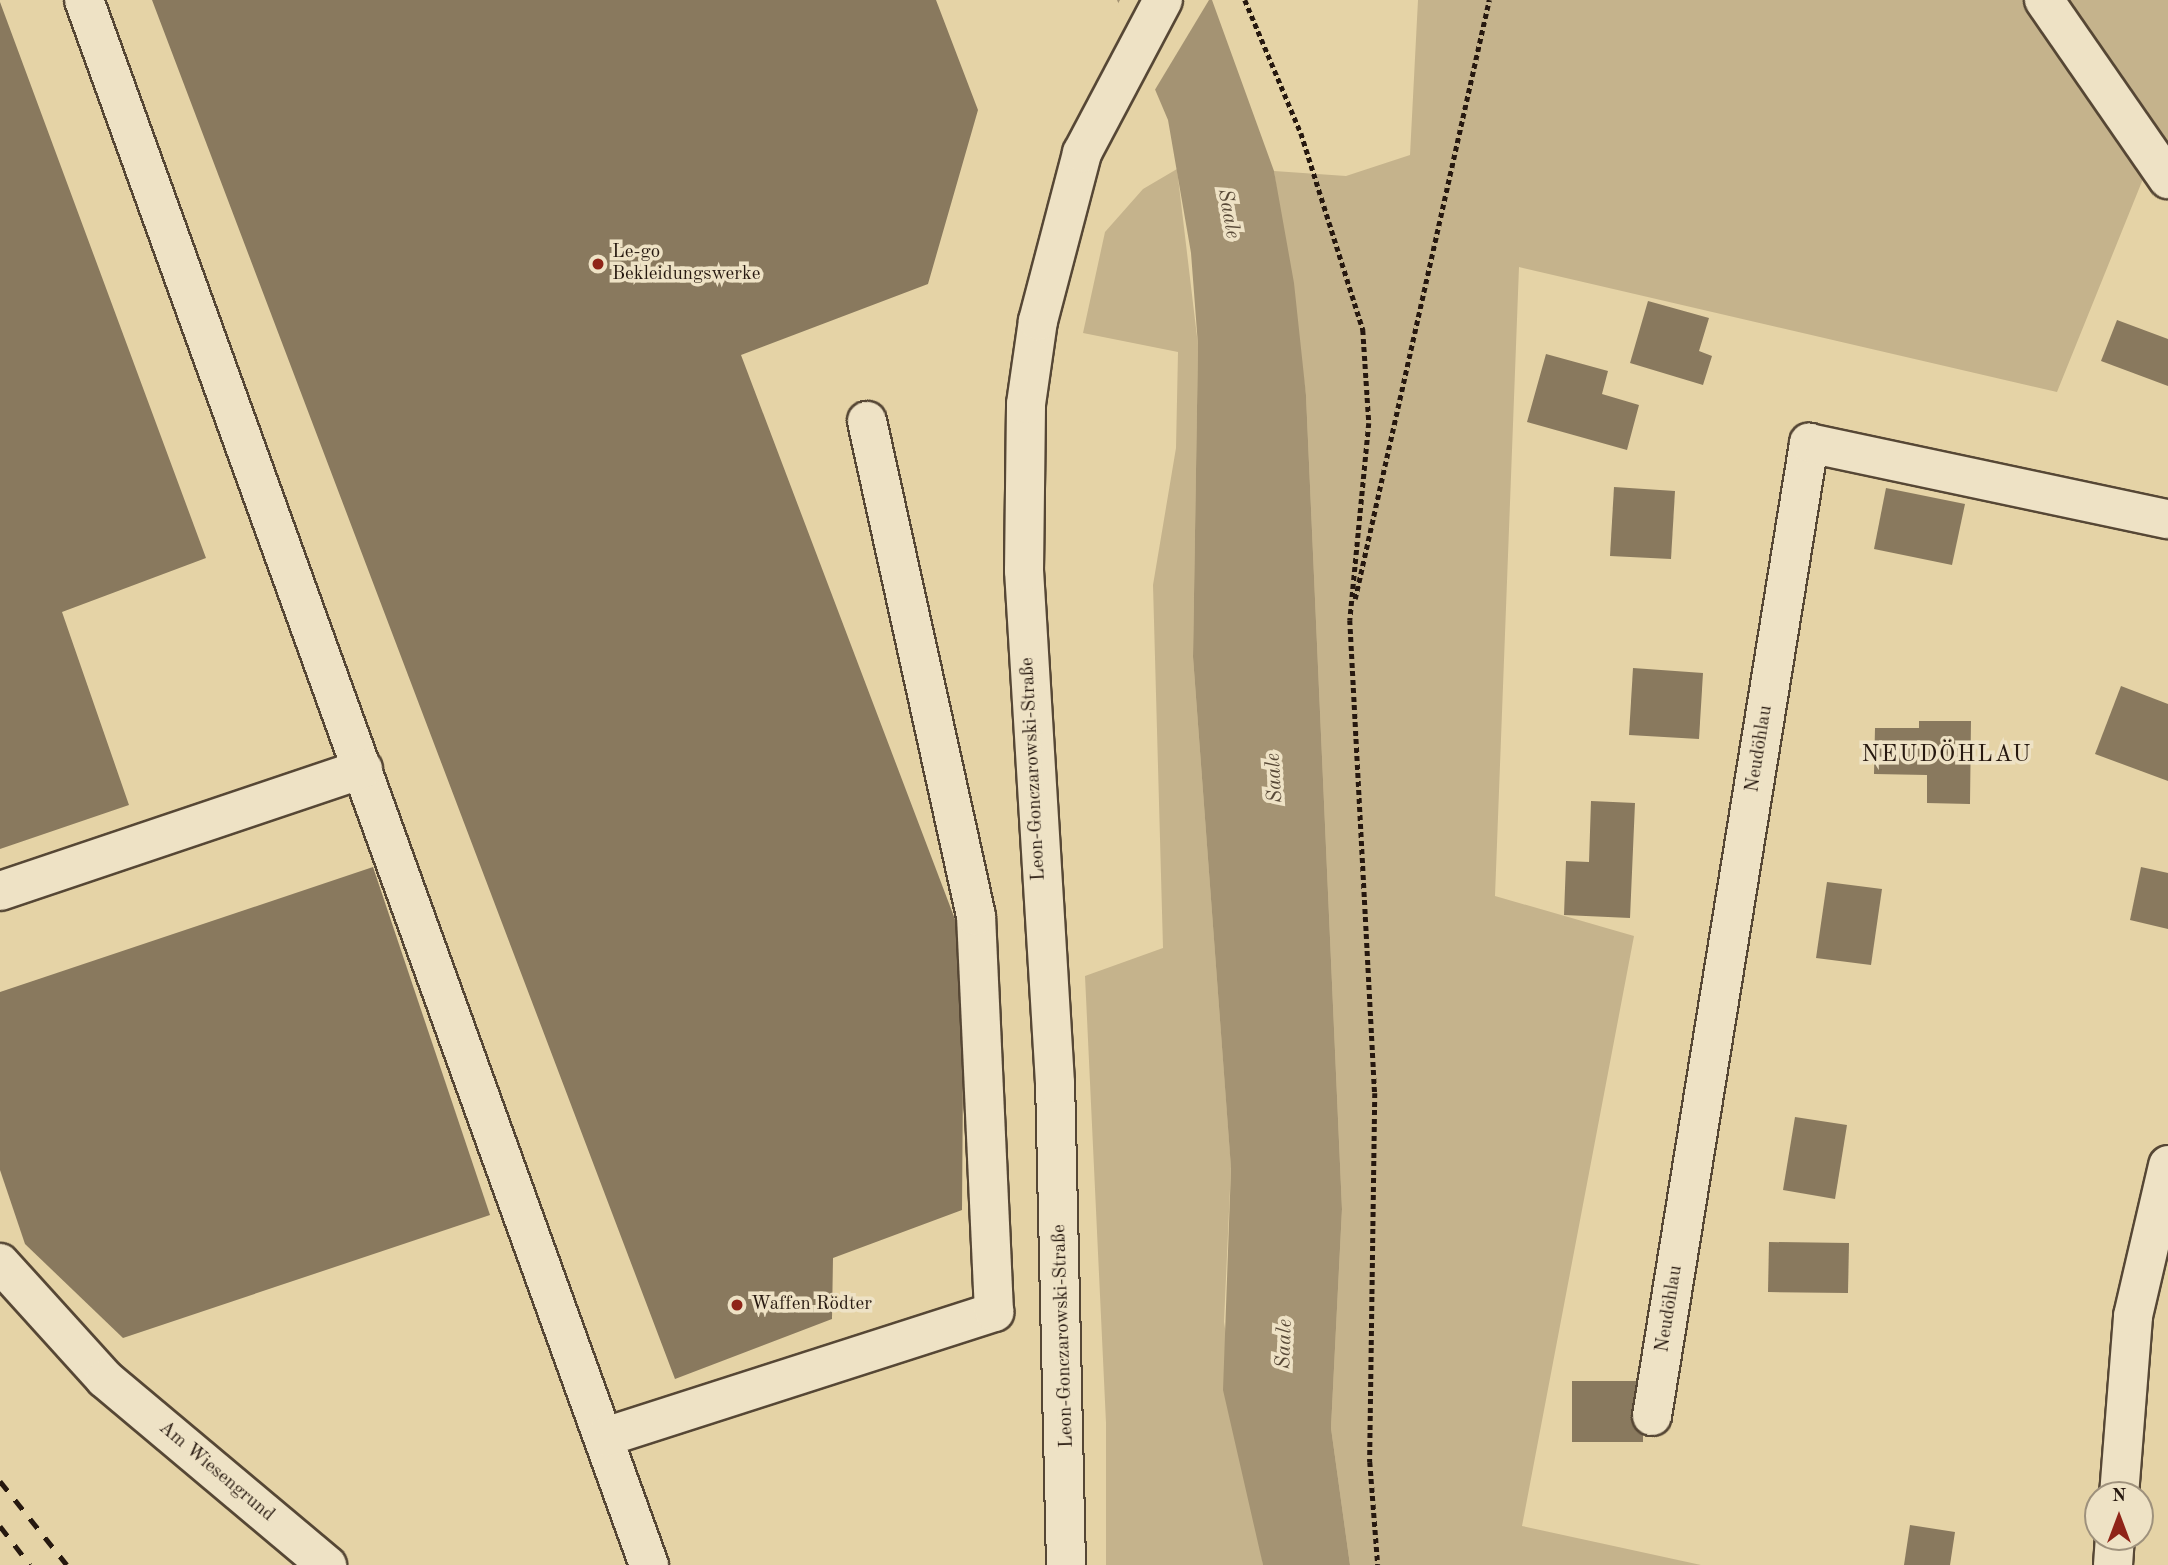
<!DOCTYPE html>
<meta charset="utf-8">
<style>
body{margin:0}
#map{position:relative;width:2168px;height:1565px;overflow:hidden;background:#e5d3a6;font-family:"Old Standard TT",serif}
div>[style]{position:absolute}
.green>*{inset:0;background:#c5b38c}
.water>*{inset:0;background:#a49373}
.pier>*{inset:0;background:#e5d3a6}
.building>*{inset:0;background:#89795e}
.path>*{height:4.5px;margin-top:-2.25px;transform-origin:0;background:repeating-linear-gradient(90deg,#26180f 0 5px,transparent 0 8.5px)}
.roads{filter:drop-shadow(2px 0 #564735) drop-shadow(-2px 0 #564735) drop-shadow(0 2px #564735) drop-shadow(0 -2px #564735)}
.minor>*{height:38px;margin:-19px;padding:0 19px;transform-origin:19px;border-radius:19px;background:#eee2c5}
.rail>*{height:5px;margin-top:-2.5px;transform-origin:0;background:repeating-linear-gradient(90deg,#26180f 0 12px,transparent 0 24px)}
.dots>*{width:19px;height:19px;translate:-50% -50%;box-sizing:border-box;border:4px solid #eee2c5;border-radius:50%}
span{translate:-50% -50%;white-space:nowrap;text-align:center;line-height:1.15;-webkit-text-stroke:7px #eee2c5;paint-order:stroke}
.poi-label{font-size:19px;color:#26180f}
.left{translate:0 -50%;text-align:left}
.street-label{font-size:19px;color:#26180f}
.water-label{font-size:21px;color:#584937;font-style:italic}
.quarter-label{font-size:23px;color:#26180f;letter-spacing:2px}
.north{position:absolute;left:2084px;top:1481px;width:70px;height:70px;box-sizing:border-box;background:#eee2c5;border:2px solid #9e917c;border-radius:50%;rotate:0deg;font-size:19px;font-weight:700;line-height:28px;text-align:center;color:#26180f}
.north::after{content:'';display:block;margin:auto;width:24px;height:32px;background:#8f2418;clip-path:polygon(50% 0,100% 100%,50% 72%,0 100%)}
</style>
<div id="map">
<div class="green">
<i style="clip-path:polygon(1418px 0,2168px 0,2168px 191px,2147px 169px,2057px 392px,1519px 267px,1495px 896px,1634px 936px,1522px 1526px,1701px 1565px,1350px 1565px,1331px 1428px,1342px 1209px,1306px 395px,1274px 171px,1346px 176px,1410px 155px)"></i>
<i style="clip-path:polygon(1177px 169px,1198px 345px,1193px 657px,1231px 1167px,1224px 1322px,1263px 1565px,1106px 1565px,1106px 1423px,1085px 976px,1163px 948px,1153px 585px,1176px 448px,1178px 352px,1083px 333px,1105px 232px,1143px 189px)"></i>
</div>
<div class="water">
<i style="clip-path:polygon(1117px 0,1212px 0,1274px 171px,1294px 283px,1306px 395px,1342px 1209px,1331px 1428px,1350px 1565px,1263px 1565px,1223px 1390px,1231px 1168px,1193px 657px,1198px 345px,1191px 253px,1168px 120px)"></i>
</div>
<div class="pier">
<i style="clip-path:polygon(1120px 0,1209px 0,1153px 93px,1116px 7px)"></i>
</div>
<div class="building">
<i style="clip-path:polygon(152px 0,936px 0,978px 110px,928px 284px,741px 355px,964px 943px,962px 1210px,833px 1258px,832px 1319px,675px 1379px)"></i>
<i style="clip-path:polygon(0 2px,206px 558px,62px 612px,129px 805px,0 849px)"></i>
<i style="clip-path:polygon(1648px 301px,1709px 318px,1699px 351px,1712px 356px,1703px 385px,1630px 363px)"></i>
<i style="clip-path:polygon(2117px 320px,2168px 339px,2168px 386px,2101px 361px)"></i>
<i style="clip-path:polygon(1546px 354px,1608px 371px,1602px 394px,1639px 405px,1627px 450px,1527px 422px)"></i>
<i style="clip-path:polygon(1614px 487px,1675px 491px,1671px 559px,1610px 556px)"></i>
<i style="clip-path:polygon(1886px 488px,1965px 504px,1952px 565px,1874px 549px)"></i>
<i style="clip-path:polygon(1633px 668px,1703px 673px,1699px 739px,1629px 735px)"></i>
<i style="clip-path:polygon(2121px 686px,2168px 704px,2168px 781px,2095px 754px)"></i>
<i style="clip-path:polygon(1919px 721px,1971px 721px,1970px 804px,1927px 803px,1927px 775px,1874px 774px,1875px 728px,1919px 728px)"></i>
<i style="clip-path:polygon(1591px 801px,1635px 803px,1630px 918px,1564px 915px,1566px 861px,1589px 862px)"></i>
<i style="clip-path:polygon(373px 867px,490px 1215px,123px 1338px,25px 1244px,0 1170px,0 992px)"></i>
<i style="clip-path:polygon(2141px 867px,2168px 873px,2168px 929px,2130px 920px)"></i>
<i style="clip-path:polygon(1827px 882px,1882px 889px,1871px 965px,1816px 958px)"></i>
<i style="clip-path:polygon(1795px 1117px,1847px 1125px,1835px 1199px,1783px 1190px)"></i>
<i style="clip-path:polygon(1769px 1242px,1849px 1243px,1848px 1293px,1768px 1292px)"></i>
<i style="clip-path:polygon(1572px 1381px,1643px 1381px,1643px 1442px,1572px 1442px)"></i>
<i style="clip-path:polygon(1910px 1525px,1955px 1532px,1950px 1565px,1904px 1565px)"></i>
</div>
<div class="path">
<i style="left:1245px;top:0;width:144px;rotate:67.2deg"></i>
<i style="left:1301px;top:133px;width:207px;rotate:72.5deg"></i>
<i style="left:1363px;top:330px;width:93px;rotate:86.3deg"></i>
<i style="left:1369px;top:423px;width:198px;rotate:95.5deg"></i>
<i style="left:1350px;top:620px;width:474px;rotate:87deg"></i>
<i style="left:1375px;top:1093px;width:369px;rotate:90.8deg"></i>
<i style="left:1370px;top:1462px;width:103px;rotate:85.6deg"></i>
<i style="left:1355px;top:599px;width:614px;rotate:-77.39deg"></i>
</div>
<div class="roads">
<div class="minor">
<i style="left:84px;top:0;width:1664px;rotate:70.15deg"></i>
<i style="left:2044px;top:0;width:218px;rotate:55.3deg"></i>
<i style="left:0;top:891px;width:383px;rotate:-18.6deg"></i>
<i style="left:0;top:1263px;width:156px;rotate:47.8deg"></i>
<i style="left:105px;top:1379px;width:290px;rotate:40deg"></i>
<i style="left:1652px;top:1416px;width:986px;rotate:-80.83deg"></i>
<i style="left:1809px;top:443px;width:367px;rotate:12deg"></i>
<i style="left:605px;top:1437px;width:409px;rotate:-17.8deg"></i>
<i style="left:994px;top:1312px;width:396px;rotate:-92.6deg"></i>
<i style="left:976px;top:916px;width:507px;rotate:-102.42deg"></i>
<i style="left:2119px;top:1495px;width:180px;rotate:-85.5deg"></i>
<i style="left:2133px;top:1316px;width:155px;rotate:-76.9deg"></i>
<i style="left:1066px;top:1565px;width:482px;rotate:-91.3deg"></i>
<i style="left:1055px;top:1083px;width:513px;rotate:-93.46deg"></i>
<i style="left:1024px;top:571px;width:167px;rotate:-89.3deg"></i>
<i style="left:1026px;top:404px;width:84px;rotate:-81.8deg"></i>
<i style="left:1038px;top:321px;width:174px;rotate:-75.3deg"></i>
<i style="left:1082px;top:153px;width:173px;rotate:-62.1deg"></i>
<i style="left:2113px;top:1565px;width:28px;rotate:-86deg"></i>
</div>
</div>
<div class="rail">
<i style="left:0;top:1481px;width:107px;rotate:51.4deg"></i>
<i style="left:0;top:1526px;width:49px;rotate:52.4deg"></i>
</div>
<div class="dots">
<i style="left:598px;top:264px;background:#8f2418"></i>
<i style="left:737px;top:1305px;background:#8f2418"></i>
</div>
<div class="poi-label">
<span class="left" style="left:612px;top:264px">Le-go<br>Bekleidungswerke</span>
<span class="left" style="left:751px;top:1305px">Waffen Rödter</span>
</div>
<div class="street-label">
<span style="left:1760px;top:749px;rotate:-81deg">Neudöhlau</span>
<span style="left:1034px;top:769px;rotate:-93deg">Leon-Gonczarowski-Straße</span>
<span style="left:1670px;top:1309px;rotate:-81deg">Neudöhlau</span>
<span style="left:1064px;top:1336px;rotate:-92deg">Leon-Gonczarowski-Straße</span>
<span style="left:216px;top:1472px;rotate:40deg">Am Wiesengrund</span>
</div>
<div class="water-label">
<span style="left:1228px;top:214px;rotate:80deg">Saale</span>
<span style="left:1275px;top:778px;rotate:-93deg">Saale</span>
<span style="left:1285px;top:1344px;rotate:-88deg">Saale</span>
</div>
<div class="quarter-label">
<span style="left:1947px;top:755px">NEUDÖHLAU</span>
</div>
<div class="north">N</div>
</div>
